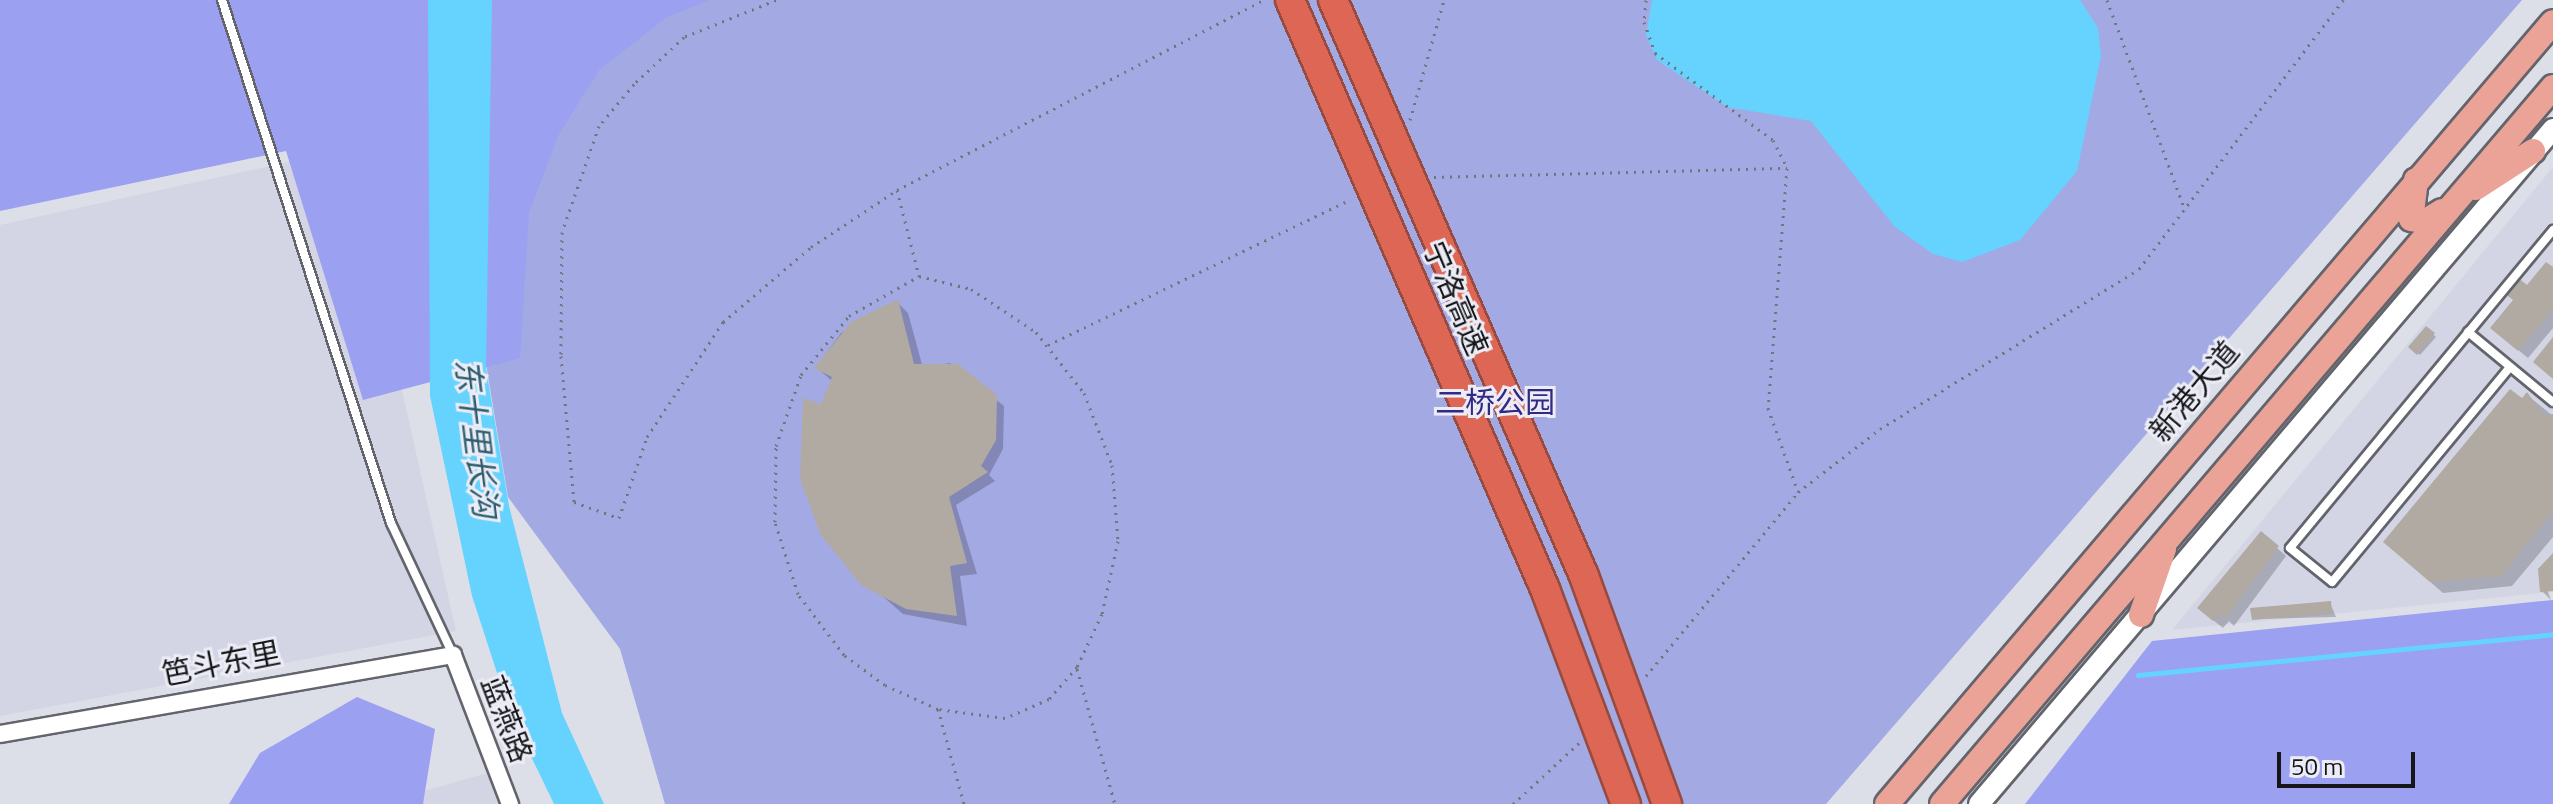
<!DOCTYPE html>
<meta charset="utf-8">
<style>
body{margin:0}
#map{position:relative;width:2553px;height:804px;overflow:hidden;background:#dddfe8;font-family:"Titillium Web","Noto Sans SC",sans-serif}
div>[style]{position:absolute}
.built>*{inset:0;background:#d3d5e5}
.green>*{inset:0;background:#a3a9e3}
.forest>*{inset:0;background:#9ba0f1}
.water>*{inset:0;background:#65d3fe}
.shadow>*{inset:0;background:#0003}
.stream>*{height:5px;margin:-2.5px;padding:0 2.5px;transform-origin:2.5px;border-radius:2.5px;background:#65d3fe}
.building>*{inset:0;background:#b1aaa3}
.path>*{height:3px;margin-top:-1.5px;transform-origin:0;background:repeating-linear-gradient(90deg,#74757b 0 2px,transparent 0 8px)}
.roads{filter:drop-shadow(2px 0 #63646c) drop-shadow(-2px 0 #63646c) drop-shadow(0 2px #63646c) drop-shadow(0 -2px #63646c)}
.service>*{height:8px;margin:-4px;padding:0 4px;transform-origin:4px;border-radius:4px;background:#fff}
.minor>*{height:16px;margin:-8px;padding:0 8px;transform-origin:8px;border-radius:8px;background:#fff}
.tertiary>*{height:20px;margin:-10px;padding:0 10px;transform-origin:10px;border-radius:10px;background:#fff}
.primary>*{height:24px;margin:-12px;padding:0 12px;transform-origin:12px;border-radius:12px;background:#eba398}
.bridges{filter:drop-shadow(2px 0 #974a3f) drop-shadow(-2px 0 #974a3f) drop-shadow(0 2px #974a3f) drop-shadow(0 -2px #974a3f)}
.motorway-bridge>*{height:28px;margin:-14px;padding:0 14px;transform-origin:14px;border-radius:14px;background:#dd6654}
span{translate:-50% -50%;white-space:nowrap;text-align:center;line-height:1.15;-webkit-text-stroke:6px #ebecf5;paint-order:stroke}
.street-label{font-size:30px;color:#161619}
.park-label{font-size:30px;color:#322985}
.water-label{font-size:32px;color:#2e5d6f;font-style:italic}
.scale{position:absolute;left:2277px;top:752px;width:138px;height:36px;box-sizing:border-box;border:4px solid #161619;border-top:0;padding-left:10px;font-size:24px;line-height:28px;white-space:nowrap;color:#161619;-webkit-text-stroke:6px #ebecf5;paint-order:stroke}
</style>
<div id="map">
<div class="built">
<i style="clip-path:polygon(348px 149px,456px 631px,0 716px,0 225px)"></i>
<i style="clip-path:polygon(2553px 167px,2553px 592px,2172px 630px)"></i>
<i style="clip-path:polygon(487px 773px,498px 804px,399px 804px,400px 798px)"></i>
</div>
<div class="green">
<i style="clip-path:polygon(502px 0,2522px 0,1826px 804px,665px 804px,620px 649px,508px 497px,469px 261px)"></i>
</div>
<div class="forest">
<i style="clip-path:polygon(0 0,709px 0,667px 17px,599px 70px,558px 136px,529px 213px,520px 358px,363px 400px,286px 151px,0 211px)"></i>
<i style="clip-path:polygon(2553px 600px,2553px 804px,2025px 804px,2152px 641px)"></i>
<i style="clip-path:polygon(357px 697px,435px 729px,423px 804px,229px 804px,260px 753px)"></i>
</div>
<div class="water">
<i style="clip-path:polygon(428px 0,492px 0,486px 368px,509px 506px,562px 713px,604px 804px,554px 804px,510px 713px,472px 596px,430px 396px)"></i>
<i style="clip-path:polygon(1652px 0,2080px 0,2098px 28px,2101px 56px,2077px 171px,2020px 240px,1962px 262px,1933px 254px,1895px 227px,1811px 121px,1727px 107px,1657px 60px,1646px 35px)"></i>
</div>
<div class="shadow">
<i style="clip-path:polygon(2553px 270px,2553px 328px,2528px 358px,2501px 336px)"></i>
<i style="clip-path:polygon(897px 302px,908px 313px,923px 368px,950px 363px,1004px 406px,1003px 449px,989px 475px,995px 481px,956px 505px,977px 574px,960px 576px,967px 626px,903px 614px,847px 565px,802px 478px,832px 381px,816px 367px,841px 333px)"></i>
<i style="clip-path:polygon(2426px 328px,2436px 337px,2420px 355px,2411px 347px)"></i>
<i style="clip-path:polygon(2527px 395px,2553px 416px,2553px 537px,2512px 586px,2443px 593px,2397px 553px)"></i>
<i style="clip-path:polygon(2277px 548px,2286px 556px,2234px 626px,2229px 621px,2223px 628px,2208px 616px)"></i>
<i style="clip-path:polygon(2553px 556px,2553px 589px,2547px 589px,2551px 600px,2542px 591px)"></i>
<i style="clip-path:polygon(2330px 603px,2336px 617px,2253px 619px)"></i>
</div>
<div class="stream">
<i style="left:2138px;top:675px;width:417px;rotate:-5.6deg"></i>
</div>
<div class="building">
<i style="clip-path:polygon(2546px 262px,2553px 267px,2553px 310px,2518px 351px,2490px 328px,2513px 300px,2504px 293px,2517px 277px,2527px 285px)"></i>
<i style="clip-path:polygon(898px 299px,914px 364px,958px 364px,997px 395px,996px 440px,981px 466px,988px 472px,949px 497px,967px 563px,950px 566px,957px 616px,906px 609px,861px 585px,821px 535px,800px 479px,803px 398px,821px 404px,832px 377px,814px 368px,851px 322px)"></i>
<i style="clip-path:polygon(2426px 326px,2435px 333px,2417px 355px,2408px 347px)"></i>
<i style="clip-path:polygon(2553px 337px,2553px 379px,2533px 362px)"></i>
<i style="clip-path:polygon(2510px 389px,2522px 398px,2527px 392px,2544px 416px,2553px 414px,2553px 512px,2501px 576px,2430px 582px,2383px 542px)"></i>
<i style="clip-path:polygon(2261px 531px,2279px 546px,2225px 619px,2219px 614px,2213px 621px,2197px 608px)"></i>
<i style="clip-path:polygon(2553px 553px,2553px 591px,2540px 592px,2538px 569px)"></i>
<i style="clip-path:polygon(2331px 601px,2332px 613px,2252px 620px,2250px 608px)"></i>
</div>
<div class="path">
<i style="left:776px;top:0;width:99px;rotate:158.1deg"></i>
<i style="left:684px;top:37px;width:69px;rotate:136.8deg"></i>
<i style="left:634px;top:84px;width:55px;rotate:129.8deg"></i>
<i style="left:599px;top:126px;width:112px;rotate:109.2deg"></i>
<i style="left:562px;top:232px;width:124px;rotate:90.5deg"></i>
<i style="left:561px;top:356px;width:147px;rotate:84.9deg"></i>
<i style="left:574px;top:502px;width:48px;rotate:19.6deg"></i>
<i style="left:619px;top:518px;width:86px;rotate:-70.9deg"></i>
<i style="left:647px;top:437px;width:138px;rotate:-56.5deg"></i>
<i style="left:723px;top:322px;width:116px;rotate:-40.4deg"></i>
<i style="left:811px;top:247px;width:103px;rotate:-33.5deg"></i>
<i style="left:897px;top:190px;width:413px;rotate:-27.4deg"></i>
<i style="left:1646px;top:0;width:22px;rotate:95deg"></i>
<i style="left:1644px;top:22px;width:33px;rotate:70deg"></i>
<i style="left:1655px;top:53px;width:147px;rotate:36.4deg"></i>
<i style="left:1773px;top:140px;width:31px;rotate:63deg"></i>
<i style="left:1787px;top:168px;width:241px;rotate:94.5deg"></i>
<i style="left:1768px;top:408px;width:89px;rotate:70.3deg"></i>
<i style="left:2107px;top:0;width:224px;rotate:69.6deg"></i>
<i style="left:1410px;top:120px;width:125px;rotate:-74.2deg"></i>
<i style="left:1434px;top:177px;width:353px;rotate:-1.5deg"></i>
<i style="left:897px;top:190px;width:89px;rotate:75.7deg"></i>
<i style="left:919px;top:276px;width:54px;rotate:14deg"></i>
<i style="left:971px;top:289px;width:78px;rotate:33.5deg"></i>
<i style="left:1036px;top:332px;width:78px;rotate:51.8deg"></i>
<i style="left:1084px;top:393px;width:77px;rotate:68.7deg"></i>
<i style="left:1112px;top:465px;width:76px;rotate:85.5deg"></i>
<i style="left:1118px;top:541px;width:75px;rotate:102.4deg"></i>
<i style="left:1102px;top:614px;width:59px;rotate:115.3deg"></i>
<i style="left:1077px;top:667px;width:43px;rotate:131.2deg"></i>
<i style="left:1049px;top:699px;width:48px;rotate:156.6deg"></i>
<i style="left:1005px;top:718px;width:68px;rotate:-172.3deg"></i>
<i style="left:938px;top:709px;width:58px;rotate:-155.6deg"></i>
<i style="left:885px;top:685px;width:51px;rotate:-143.8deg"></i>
<i style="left:844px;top:655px;width:76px;rotate:-127deg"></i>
<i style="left:798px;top:594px;width:76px;rotate:-107.7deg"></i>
<i style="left:775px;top:522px;width:76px;rotate:-89.2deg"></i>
<i style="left:776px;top:446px;width:75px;rotate:-70.6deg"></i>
<i style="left:801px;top:375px;width:76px;rotate:-50.9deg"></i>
<i style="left:849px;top:316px;width:81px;rotate:-29.7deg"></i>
<i style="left:1048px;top:345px;width:336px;rotate:-25.7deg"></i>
<i style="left:1077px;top:669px;width:140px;rotate:74.3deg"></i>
<i style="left:1646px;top:676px;width:239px;rotate:-50.4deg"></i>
<i style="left:1798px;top:492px;width:103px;rotate:-37.5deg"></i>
<i style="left:1880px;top:429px;width:304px;rotate:-31.7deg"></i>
<i style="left:2139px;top:269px;width:338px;rotate:-52.8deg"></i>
<i style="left:938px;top:709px;width:98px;rotate:74.7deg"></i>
<i style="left:1513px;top:804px;width:90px;rotate:-42.7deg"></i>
</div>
<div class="roads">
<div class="service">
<i style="left:222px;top:0;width:550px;rotate:72.09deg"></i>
<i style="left:391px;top:523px;width:146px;rotate:64.8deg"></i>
<i style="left:2468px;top:332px;width:110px;rotate:39.5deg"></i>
<i style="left:2510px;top:367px;width:279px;rotate:129.6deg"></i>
<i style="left:2332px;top:582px;width:54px;rotate:-141deg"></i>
<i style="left:2290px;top:548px;width:413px;rotate:-50.4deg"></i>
</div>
<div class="minor">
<i style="left:0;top:734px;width:460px;rotate:-9.9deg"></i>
<i style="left:453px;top:655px;width:160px;rotate:69.1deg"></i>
</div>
<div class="tertiary">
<i style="left:1979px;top:804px;width:886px;rotate:-49.62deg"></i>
</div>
<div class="primary">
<i style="left:2416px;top:180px;width:39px;rotate:97deg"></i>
<i style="left:2411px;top:219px;width:15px;rotate:8deg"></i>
<i style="left:2426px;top:221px;width:19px;rotate:-32deg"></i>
<i style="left:2476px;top:188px;width:68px;rotate:-33deg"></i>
<i style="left:2141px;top:615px;width:70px;rotate:-70.8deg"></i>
<i style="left:1887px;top:804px;width:1027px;rotate:-49.58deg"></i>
<i style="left:1942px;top:804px;width:942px;rotate:-49.56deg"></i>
</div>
</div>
<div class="bridges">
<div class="motorway-bridge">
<i style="left:1290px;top:0;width:642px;rotate:66.59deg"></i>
<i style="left:1545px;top:589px;width:230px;rotate:69.4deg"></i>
<i style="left:1333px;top:0;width:628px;rotate:66.45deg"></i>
<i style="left:1584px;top:576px;width:243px;rotate:70deg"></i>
</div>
</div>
<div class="street-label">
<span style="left:1456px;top:298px;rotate:67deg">宁洛高速</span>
<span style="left:2194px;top:391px;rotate:-50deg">新港大道</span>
<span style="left:221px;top:663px;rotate:-11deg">笆斗东里</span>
<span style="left:507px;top:719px;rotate:69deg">蓝燕路</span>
</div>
<div class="park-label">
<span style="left:1495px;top:402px">二桥公园</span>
</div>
<div class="water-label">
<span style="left:477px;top:438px;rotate:83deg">东十里长沟</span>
</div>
<div class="scale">50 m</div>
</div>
